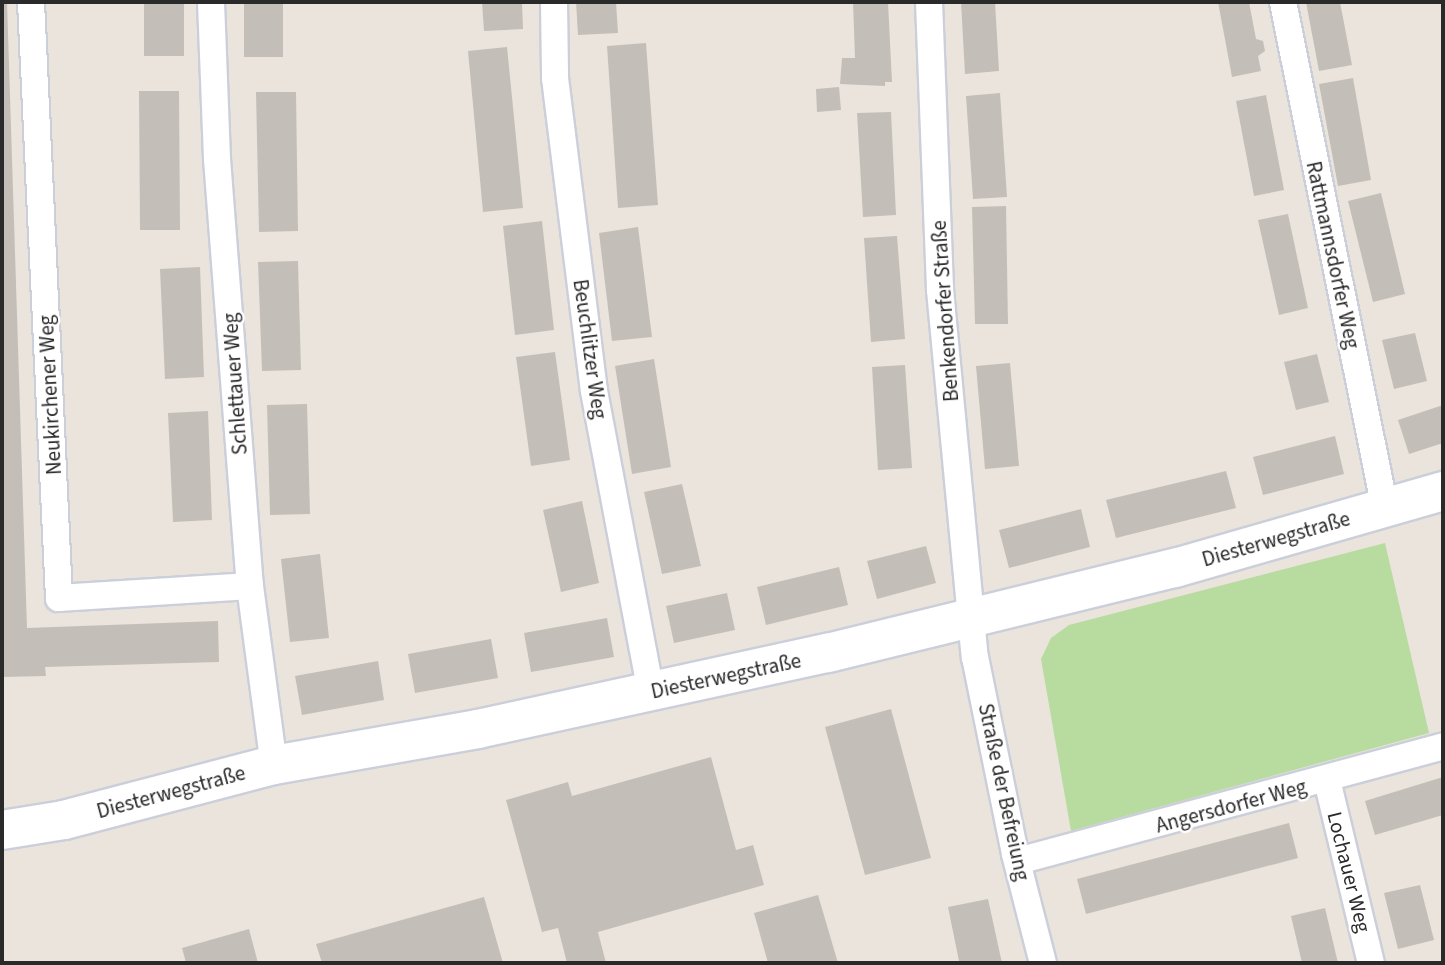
<!DOCTYPE html>
<meta charset="utf-8">
<style>
body{margin:0}
#map{position:relative;width:1445px;height:965px;overflow:hidden;background:#eae4dd;font-family:"Source Sans 3",sans-serif}
div>[style]{position:absolute}
.green>*{inset:0;background:#b8dc9f}
.building>*{inset:0;background:#c3bfb8}
.roads{filter:drop-shadow(2px 0 #cbcfda) drop-shadow(-2px 0 #cbcfda) drop-shadow(0 2px #cbcfda) drop-shadow(0 -2px #cbcfda)}
.street>*{height:26px;margin:-13px;padding:0 13px;transform-origin:13px;border-radius:13px;background:#fff}
.secondary>*{height:38px;margin:-19px;padding:0 19px;transform-origin:19px;border-radius:19px;background:#fff}
span{translate:-50% -50%;white-space:nowrap;text-align:center;line-height:1.15;-webkit-text-stroke:5px #fff;paint-order:stroke}
.street-label{font-size:21px;color:#2a2a2a}
.frame{position:absolute;inset:0;border:4px solid #2a2a2a;pointer-events:none}
</style>
<div id="map">
<div class="green">
<i style="clip-path:polygon(1385px 543px,1429px 733px,1071px 831px,1041px 659px,1051px 638px,1069px 625px)"></i>
</div>
<div class="building">
<i style="clip-path:polygon(2px 2px,7px 2px,27px 628px,218px 621px,219px 662px,45px 667px,46px 676px,2px 677px)"></i>
<i style="clip-path:polygon(144px 2px,184px 2px,184px 56px,144px 56px)"></i>
<i style="clip-path:polygon(244px 2px,283px 2px,283px 57px,244px 57px)"></i>
<i style="clip-path:polygon(482px 2px,522px 2px,523px 29px,484px 31px)"></i>
<i style="clip-path:polygon(576px 2px,616px 2px,618px 33px,578px 35px)"></i>
<i style="clip-path:polygon(853px 2px,888px 2px,892px 82px,885px 82px,885px 86px,840px 84px,842px 58px,855px 58px)"></i>
<i style="clip-path:polygon(961px 2px,995px 2px,999px 71px,965px 74px)"></i>
<i style="clip-path:polygon(1218px 2px,1249px 2px,1256px 39px,1263px 41px,1265px 51px,1258px 56px,1261px 71px,1232px 77px)"></i>
<i style="clip-path:polygon(1306px 2px,1340px 2px,1352px 65px,1319px 71px)"></i>
<i style="clip-path:polygon(646px 43px,658px 205px,618px 208px,607px 46px)"></i>
<i style="clip-path:polygon(507px 47px,523px 208px,483px 212px,468px 51px)"></i>
<i style="clip-path:polygon(1353px 78px,1371px 180px,1338px 186px,1319px 84px)"></i>
<i style="clip-path:polygon(839px 87px,841px 110px,817px 112px,816px 89px)"></i>
<i style="clip-path:polygon(139px 91px,179px 91px,180px 230px,140px 230px)"></i>
<i style="clip-path:polygon(256px 92px,296px 92px,298px 231px,259px 232px)"></i>
<i style="clip-path:polygon(1000px 93px,1007px 197px,973px 199px,966px 96px)"></i>
<i style="clip-path:polygon(1266px 95px,1284px 190px,1254px 196px,1236px 101px)"></i>
<i style="clip-path:polygon(891px 112px,896px 215px,863px 217px,857px 113px)"></i>
<i style="clip-path:polygon(1381px 193px,1405px 294px,1373px 302px,1348px 201px)"></i>
<i style="clip-path:polygon(1006px 206px,1008px 324px,975px 324px,972px 207px)"></i>
<i style="clip-path:polygon(1288px 214px,1308px 308px,1279px 315px,1258px 220px)"></i>
<i style="clip-path:polygon(542px 221px,554px 330px,515px 335px,503px 226px)"></i>
<i style="clip-path:polygon(638px 227px,652px 337px,612px 341px,599px 233px)"></i>
<i style="clip-path:polygon(897px 236px,905px 339px,871px 342px,864px 238px)"></i>
<i style="clip-path:polygon(298px 261px,301px 370px,262px 371px,258px 262px)"></i>
<i style="clip-path:polygon(200px 267px,204px 377px,165px 379px,160px 269px)"></i>
<i style="clip-path:polygon(1415px 333px,1427px 381px,1394px 389px,1382px 340px)"></i>
<i style="clip-path:polygon(555px 352px,570px 460px,531px 466px,516px 357px)"></i>
<i style="clip-path:polygon(1317px 354px,1329px 402px,1296px 410px,1284px 362px)"></i>
<i style="clip-path:polygon(654px 359px,671px 467px,632px 474px,615px 366px)"></i>
<i style="clip-path:polygon(1010px 363px,1019px 466px,985px 469px,976px 366px)"></i>
<i style="clip-path:polygon(905px 365px,912px 468px,878px 470px,872px 367px)"></i>
<i style="clip-path:polygon(307px 404px,310px 514px,270px 515px,267px 405px)"></i>
<i style="clip-path:polygon(1443px 405px,1443px 443px,1409px 454px,1398px 420px)"></i>
<i style="clip-path:polygon(208px 411px,212px 520px,173px 522px,168px 413px)"></i>
<i style="clip-path:polygon(1335px 436px,1344px 474px,1263px 495px,1253px 457px)"></i>
<i style="clip-path:polygon(1226px 471px,1236px 508px,1116px 538px,1106px 500px)"></i>
<i style="clip-path:polygon(682px 484px,701px 566px,662px 574px,644px 492px)"></i>
<i style="clip-path:polygon(582px 501px,599px 583px,561px 592px,543px 510px)"></i>
<i style="clip-path:polygon(1081px 509px,1090px 547px,1009px 568px,999px 530px)"></i>
<i style="clip-path:polygon(926px 546px,936px 583px,877px 599px,867px 561px)"></i>
<i style="clip-path:polygon(320px 554px,329px 638px,290px 642px,281px 559px)"></i>
<i style="clip-path:polygon(839px 567px,848px 605px,766px 625px,757px 587px)"></i>
<i style="clip-path:polygon(727px 593px,735px 630px,674px 643px,666px 606px)"></i>
<i style="clip-path:polygon(607px 618px,614px 657px,531px 672px,524px 633px)"></i>
<i style="clip-path:polygon(491px 639px,498px 678px,415px 693px,408px 654px)"></i>
<i style="clip-path:polygon(378px 661px,384px 700px,302px 715px,295px 676px)"></i>
<i style="clip-path:polygon(891px 709px,931px 858px,865px 875px,825px 727px)"></i>
<i style="clip-path:polygon(711px 757px,736px 850px,753px 845px,764px 885px,598px 932px,606px 963px,567px 963px,558px 928px,542px 932px,506px 800px,568px 782px,572px 796px)"></i>
<i style="clip-path:polygon(1443px 777px,1443px 815px,1375px 835px,1365px 801px)"></i>
<i style="clip-path:polygon(1289px 823px,1298px 858px,1086px 914px,1077px 879px)"></i>
<i style="clip-path:polygon(1420px 885px,1434px 940px,1398px 949px,1384px 893px)"></i>
<i style="clip-path:polygon(818px 895px,838px 963px,768px 963px,754px 913px)"></i>
<i style="clip-path:polygon(484px 897px,503px 963px,322px 963px,316px 944px)"></i>
<i style="clip-path:polygon(988px 899px,1002px 963px,952px 963px,959px 961px,948px 907px)"></i>
<i style="clip-path:polygon(1325px 908px,1338px 963px,1302px 963px,1291px 916px)"></i>
<i style="clip-path:polygon(249px 929px,258px 963px,186px 963px,182px 948px)"></i>
</div>
<div class="roads">
<div class="street">
<i style="left:31px;top:2px;width:597px;rotate:87.31deg"></i>
<i style="left:59px;top:598px;width:191px;rotate:-3.6deg"></i>
<i style="left:211px;top:2px;width:157px;rotate:87.8deg"></i>
<i style="left:217px;top:159px;width:428px;rotate:85.6deg"></i>
<i style="left:250px;top:586px;width:181px;rotate:82.4deg"></i>
<i style="left:554px;top:2px;width:76px;rotate:89.2deg"></i>
<i style="left:555px;top:78px;width:315px;rotate:82.9deg"></i>
<i style="left:594px;top:391px;width:307px;rotate:79.3deg"></i>
<i style="left:929px;top:2px;width:288px;rotate:87.8deg"></i>
<i style="left:940px;top:290px;width:369px;rotate:84.6deg"></i>
<i style="left:975px;top:657px;width:201px;rotate:78.5deg"></i>
<i style="left:1015px;top:854px;width:113px;rotate:75.6deg"></i>
<i style="left:1283px;top:2px;width:517px;rotate:78.62deg"></i>
<i style="left:1327px;top:780px;width:188px;rotate:76.5deg"></i>
<i style="left:1018px;top:861px;width:440px;rotate:-15.1deg"></i>
</div>
<div class="secondary">
<i style="left:2px;top:830px;width:63px;rotate:-9.2deg"></i>
<i style="left:64px;top:820px;width:217px;rotate:-14.7deg"></i>
<i style="left:274px;top:765px;width:207px;rotate:-10deg"></i>
<i style="left:478px;top:729px;width:358px;rotate:-12.3deg"></i>
<i style="left:828px;top:653px;width:357px;rotate:-13.8deg"></i>
<i style="left:1175px;top:568px;width:279px;rotate:-16deg"></i>
</div>
</div>
<div class="street-label">
<span style="left:1333px;top:255px;rotate:78deg">Rattmannsdorfer Weg</span>
<span style="left:945px;top:311px;rotate:-94deg">Benkendorfer Straße</span>
<span style="left:590px;top:349px;rotate:82deg">Beuchlitzer Weg</span>
<span style="left:235px;top:384px;rotate:-94deg">Schlettauer Weg</span>
<span style="left:50px;top:395px;rotate:-93deg">Neukirchener Weg</span>
<span style="left:1276px;top:539px;rotate:-16deg">Diesterwegstraße</span>
<span style="left:726px;top:676px;rotate:-12deg">Diesterwegstraße</span>
<span style="left:171px;top:792px;rotate:-15deg">Diesterwegstraße</span>
<span style="left:1004px;top:792px;rotate:78deg">Straße der Befreiung</span>
<span style="left:1231px;top:806px;rotate:-15deg">Angersdorfer Weg</span>
<span style="left:1349px;top:872px;rotate:76deg">Lochauer Weg</span>
</div>
<div class="frame"></div>
</div>
